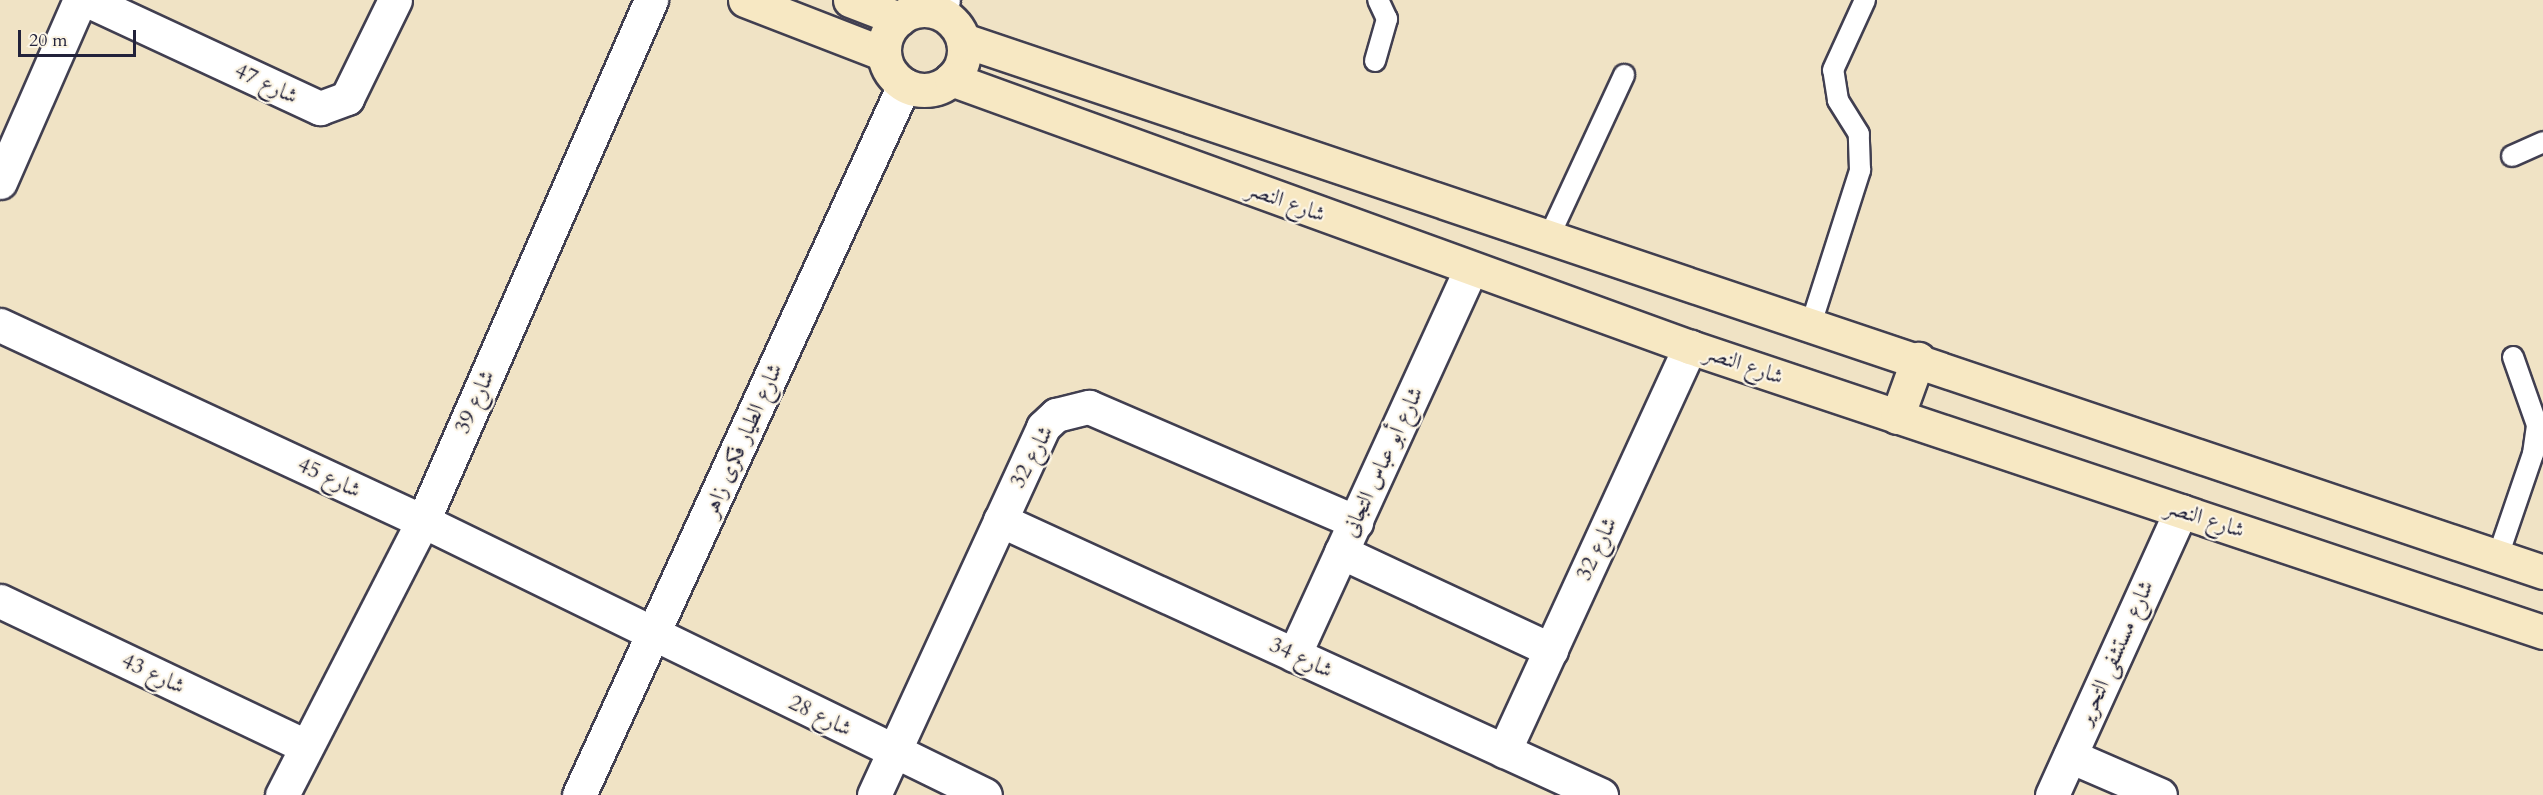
<!DOCTYPE html>
<meta charset="utf-8">
<style>
body{margin:0}
#map{position:relative;width:2543px;height:795px;overflow:hidden;background:#f0e3c5;font-family:Cardo,Amiri,serif}
div>[style]{position:absolute}
.roads{filter:drop-shadow(2px 0 #413f50) drop-shadow(-2px 0 #413f50) drop-shadow(0 2px #413f50) drop-shadow(0 -2px #413f50)}
.service>*{height:20px;margin:-10px;padding:0 10px;transform-origin:10px;border-radius:10px;background:#fff}
.minor>*{height:33px;margin:-16.5px;padding:0 16.5px;transform-origin:16.5px;border-radius:16.5px;background:#fff}
.tertiary>*{height:33px;margin:-16.5px;padding:0 16.5px;transform-origin:16.5px;border-radius:16.5px;background:#fff}
.secondary>*{height:33px;margin:-16.5px;padding:0 16.5px;transform-origin:16.5px;border-radius:16.5px;background:#f7e8c3}
.secondary>.ring{margin:-16.5px;padding:0;box-sizing:content-box;background:none;border:33px solid #f7e8c3;border-radius:50%}
span{translate:-50% -50%;white-space:nowrap;text-align:center;line-height:1.15;-webkit-text-stroke:4.5px #fcf5e5;paint-order:stroke}
.street-label{font-size:22px;color:#22223b}
.scale{position:absolute;left:18px;top:30px;width:118px;height:27px;box-sizing:border-box;border:3px solid #22223b;border-top:0;padding-left:8px;font-size:18px;line-height:21px;white-space:nowrap;color:#22223b;-webkit-text-stroke:4px #fcf5e5;paint-order:stroke}
</style>
<div id="map">
<div class="roads">
<div class="service">
<i style="left:1375px;top:61px;width:44px;rotate:-74.1deg"></i>
<i style="left:1387px;top:19px;width:21px;rotate:-115deg"></i>
<i style="left:2512px;top:156px;width:34px;rotate:-24deg"></i>
<i style="left:1548px;top:239px;width:181px;rotate:-65.1deg"></i>
<i style="left:1811px;top:324px;width:162px;rotate:-72.3deg"></i>
<i style="left:1860px;top:170px;width:36px;rotate:-92deg"></i>
<i style="left:1859px;top:134px;width:40px;rotate:-122deg"></i>
<i style="left:1838px;top:100px;width:30px;rotate:-99deg"></i>
<i style="left:1833px;top:70px;width:77px;rotate:-65.4deg"></i>
<i style="left:2498px;top:556px;width:108px;rotate:-71.1deg"></i>
<i style="left:2533px;top:454px;width:29px;rotate:-82deg"></i>
<i style="left:2537px;top:425px;width:72px;rotate:-109.4deg"></i>
</div>
<div class="minor">
<i style="left:87px;top:0;width:257px;rotate:24.9deg"></i>
<i style="left:320px;top:108px;width:29px;rotate:-20deg"></i>
<i style="left:347px;top:98px;width:109px;rotate:-63.9deg"></i>
<i style="left:0;top:182px;width:199px;rotate:-66.3deg"></i>
<i style="left:0;top:325px;width:466px;rotate:24.9deg"></i>
<i style="left:423px;top:521px;width:625px;rotate:25.99deg"></i>
<i style="left:1000px;top:520px;width:661px;rotate:24.59deg"></i>
<i style="left:1341px;top:552px;width:232px;rotate:25deg"></i>
<i style="left:0;top:601px;width:339px;rotate:25.4deg"></i>
<i style="left:1294px;top:655px;width:425px;rotate:-65.4deg"></i>
<i style="left:1504px;top:751px;width:445px;rotate:-65.3deg"></i>
<i style="left:2070px;top:756px;width:98px;rotate:23.4deg"></i>
<i style="left:282px;top:795px;width:308px;rotate:-62.8deg"></i>
<i style="left:423px;top:521px;width:569px;rotate:-66.36deg"></i>
<i style="left:874px;top:795px;width:405px;rotate:-65.3deg"></i>
<i style="left:1043px;top:427px;width:18px;rotate:-43deg"></i>
<i style="left:1056px;top:415px;width:34px;rotate:-14deg"></i>
<i style="left:1089px;top:407px;width:291px;rotate:23.3deg"></i>
<i style="left:2052px;top:795px;width:312px;rotate:-65.6deg"></i>
</div>
<div class="tertiary">
<i style="left:936px;top:11px;width:13px;rotate:-58deg"></i>
<i style="left:579px;top:795px;width:781px;rotate:-65.4deg"></i>
</div>
<div class="secondary">
<i style="left:745px;top:0;width:149px;rotate:21.2deg"></i>
<i style="left:850px;top:0;width:53px;rotate:21.2deg"></i>
<i class="ring" style="left:884px;top:10px;width:47px;height:47px"></i>
<i style="left:963px;top:40px;width:1667px;rotate:18.61deg"></i>
<i style="left:951px;top:79px;width:786px;rotate:19.93deg"></i>
<i style="left:1690px;top:347px;width:899px;rotate:18.48deg"></i>
<i style="left:1897px;top:417px;width:62px;rotate:-70.1deg"></i>
</div>
</div>
<div class="street-label">
<span style="left:266px;top:84px;rotate:25deg">شارع 47</span>
<span style="left:1286px;top:202px;rotate:20deg">شارع النصر</span>
<span style="left:1744px;top:365px;rotate:19deg">شارع النصر</span>
<span style="left:475px;top:402px;rotate:-66deg">شارع 39</span>
<span style="left:743px;top:440px;rotate:-66deg">شارع الطيار فكرى زاهر</span>
<span style="left:1032px;top:457px;rotate:-62deg">شارع 32</span>
<span style="left:1383px;top:462px;rotate:-65deg">شارع أبو عباس التجانى</span>
<span style="left:329px;top:478px;rotate:25deg">شارع 45</span>
<span style="left:2205px;top:519px;rotate:18deg">شارع النصر</span>
<span style="left:1597px;top:549px;rotate:-65deg">شارع 32</span>
<span style="left:2116px;top:653px;rotate:-66deg">شارع مستشفى التحرير</span>
<span style="left:1301px;top:658px;rotate:25deg">شارع 34</span>
<span style="left:153px;top:674px;rotate:25deg">شارع 43</span>
<span style="left:820px;top:716px;rotate:26deg">شارع 28</span>
</div>
<div class="scale">20 m</div>
</div>
